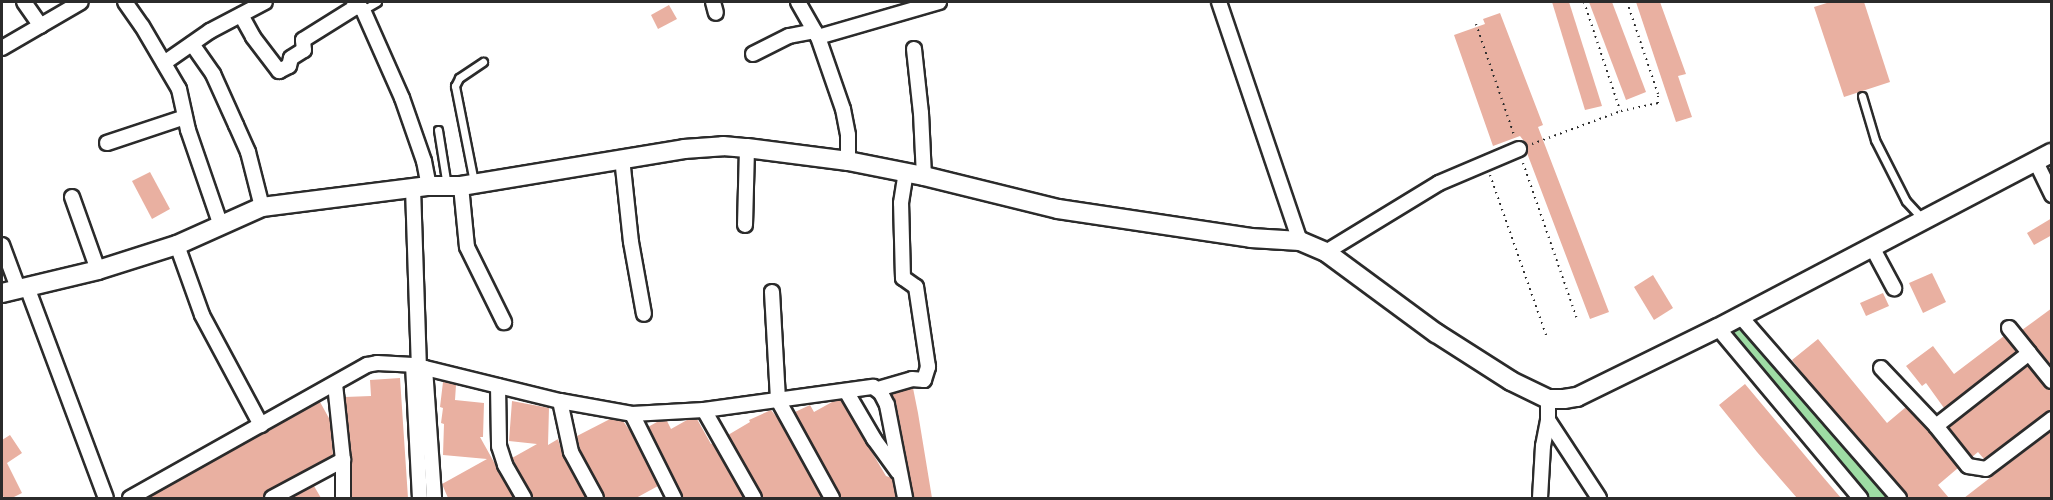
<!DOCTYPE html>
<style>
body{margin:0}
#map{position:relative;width:2053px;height:500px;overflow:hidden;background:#fff;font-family:Delius,sans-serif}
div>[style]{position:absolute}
.green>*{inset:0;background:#9edca4}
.building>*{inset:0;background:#e9b0a1}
.path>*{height:2px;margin-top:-1px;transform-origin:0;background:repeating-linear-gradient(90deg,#2b2b2b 0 1.5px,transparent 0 6px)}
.roads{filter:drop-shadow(2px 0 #2b2b2b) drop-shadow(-2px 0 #2b2b2b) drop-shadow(0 2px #2b2b2b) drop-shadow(0 -2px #2b2b2b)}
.lane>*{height:7px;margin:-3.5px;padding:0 3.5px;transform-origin:3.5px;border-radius:3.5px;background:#fff}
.street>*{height:14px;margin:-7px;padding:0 7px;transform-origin:7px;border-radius:7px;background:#fff}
.secondary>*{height:18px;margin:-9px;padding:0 9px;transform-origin:9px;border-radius:9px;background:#fff}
span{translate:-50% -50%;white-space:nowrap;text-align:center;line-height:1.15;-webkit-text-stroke:4.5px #fff;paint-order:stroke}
.frame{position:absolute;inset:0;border:3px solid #2b2b2b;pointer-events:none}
</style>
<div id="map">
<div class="green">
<i style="clip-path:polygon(1740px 316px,1899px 498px,1860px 498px,1718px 328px)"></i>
</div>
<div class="building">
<i style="clip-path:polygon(1552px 2px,1569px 2px,1602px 106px,1585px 110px)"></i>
<i style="clip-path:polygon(1589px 2px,1612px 2px,1646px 92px,1626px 100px)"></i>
<i style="clip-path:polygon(1636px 2px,1660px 2px,1686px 74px,1678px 76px,1692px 117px,1676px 122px)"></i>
<i style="clip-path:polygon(1830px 2px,1864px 2px,1890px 82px,1844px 97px,1814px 7px)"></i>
<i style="clip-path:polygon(669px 5px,677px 19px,658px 29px,651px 15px)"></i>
<i style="clip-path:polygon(1500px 13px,1543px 125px,1538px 127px,1609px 312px,1590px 319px,1527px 153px,1527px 145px,1520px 136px,1493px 146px,1454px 35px,1485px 24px,1483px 19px)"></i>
<i style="clip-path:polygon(150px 172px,170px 209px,152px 219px,132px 181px)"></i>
<i style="clip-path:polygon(2052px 218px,2052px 235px,2034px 245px,2027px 233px)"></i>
<i style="clip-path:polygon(1932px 273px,1946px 302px,1923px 313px,1909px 283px)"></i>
<i style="clip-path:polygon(1653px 275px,1673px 308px,1654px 320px,1634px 287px)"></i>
<i style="clip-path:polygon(1883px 293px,1889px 306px,1866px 316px,1860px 303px)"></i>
<i style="clip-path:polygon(2052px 308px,2052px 366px,2022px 330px)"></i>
<i style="clip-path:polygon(2004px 336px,2016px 352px,1944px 408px,1926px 383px,1922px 386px,1906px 366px,1933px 346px,1954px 374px)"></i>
<i style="clip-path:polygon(1818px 339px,1887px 423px,1906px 407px,1929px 432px,1958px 468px,1938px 485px,1949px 498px,1908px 498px,1906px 492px,1807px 379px,1792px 360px)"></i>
<i style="clip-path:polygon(2028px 366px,2045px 387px,2052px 390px,2052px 410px,1984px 459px,1978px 452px,1972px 457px,1949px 427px)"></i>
<i style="clip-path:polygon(400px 378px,408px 498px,352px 498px,352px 459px,345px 397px,371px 396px,370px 380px)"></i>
<i style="clip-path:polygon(443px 382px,456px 385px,455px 400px,484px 403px,483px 437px,480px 437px,514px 498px,448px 498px,442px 484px,487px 459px,443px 455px,444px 424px,441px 423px,443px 408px,440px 407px)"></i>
<i style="clip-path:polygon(1745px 384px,1823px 477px,1841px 498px,1797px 498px,1757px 452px,1719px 405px)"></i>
<i style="clip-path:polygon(913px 388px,918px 413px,932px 498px,914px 498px,896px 403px,892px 394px)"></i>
<i style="clip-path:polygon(841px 400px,886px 476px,892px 478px,896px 498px,841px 498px,795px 412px,810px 405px,814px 412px,832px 402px)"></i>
<i style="clip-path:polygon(512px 401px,549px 408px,548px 445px,558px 439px,563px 456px,586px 498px,533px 498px,512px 458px,537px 444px,509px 441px)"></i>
<i style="clip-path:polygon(320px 402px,330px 420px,333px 455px,268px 490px,263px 498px,147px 498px)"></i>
<i style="clip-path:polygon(771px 410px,779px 420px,822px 498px,763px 498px,728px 435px,750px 422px,749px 420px)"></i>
<i style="clip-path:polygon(610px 419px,623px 421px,633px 435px,658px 486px,636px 498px,605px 498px,580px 449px,577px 436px)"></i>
<i style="clip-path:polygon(697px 419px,711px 444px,713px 443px,744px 498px,683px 498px,648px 427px,657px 422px,667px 421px,671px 429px,687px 420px)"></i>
<i style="clip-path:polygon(2052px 431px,2052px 498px,1964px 498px,1995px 474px)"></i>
<i style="clip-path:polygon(10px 435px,22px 453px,7px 463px,22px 493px,12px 498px,4px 498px,2px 494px,2px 440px)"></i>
<i style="clip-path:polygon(314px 486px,321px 498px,290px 498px)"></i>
</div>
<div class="path">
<i style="left:1584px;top:2px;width:114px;rotate:71.6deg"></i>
<i style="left:1476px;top:24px;width:117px;rotate:71.1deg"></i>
<i style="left:1532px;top:144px;width:95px;rotate:-20.3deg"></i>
<i style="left:1621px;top:111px;width:38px;rotate:-12deg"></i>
<i style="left:1658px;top:103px;width:9px;rotate:-90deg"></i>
<i style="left:1658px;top:94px;width:97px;rotate:-108.6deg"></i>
<i style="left:1523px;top:163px;width:168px;rotate:70.9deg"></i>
<i style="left:1490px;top:175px;width:173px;rotate:70.7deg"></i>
</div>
<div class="roads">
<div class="lane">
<i style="left:363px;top:10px;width:16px;rotate:-30deg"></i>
<i style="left:1862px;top:96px;width:46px;rotate:73.5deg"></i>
<i style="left:1875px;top:140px;width:68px;rotate:63.1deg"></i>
<i style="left:1906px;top:201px;width:25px;rotate:47deg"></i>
<i style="left:438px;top:130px;width:57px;rotate:80.9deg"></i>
<i style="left:474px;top:182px;width:98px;rotate:-101.2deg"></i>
<i style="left:455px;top:86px;width:9px;rotate:-63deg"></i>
<i style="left:459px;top:78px;width:29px;rotate:-34deg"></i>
</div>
<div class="street">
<i style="left:24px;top:2px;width:29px;rotate:55deg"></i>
<i style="left:125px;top:2px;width:29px;rotate:55deg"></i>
<i style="left:142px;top:26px;width:73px;rotate:59.6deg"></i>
<i style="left:179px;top:89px;width:42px;rotate:77.6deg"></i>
<i style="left:188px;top:130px;width:102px;rotate:71deg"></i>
<i style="left:354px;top:2px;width:12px;rotate:42deg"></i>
<i style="left:363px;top:10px;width:96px;rotate:66.1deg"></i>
<i style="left:402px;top:98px;width:67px;rotate:70.8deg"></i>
<i style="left:424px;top:161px;width:25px;rotate:79deg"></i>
<i style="left:713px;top:2px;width:11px;rotate:75deg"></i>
<i style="left:798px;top:2px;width:40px;rotate:60.3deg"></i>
<i style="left:818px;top:37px;width:76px;rotate:70.9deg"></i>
<i style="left:843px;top:109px;width:26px;rotate:79deg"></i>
<i style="left:848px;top:135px;width:26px;rotate:90deg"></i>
<i style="left:1219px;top:2px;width:252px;rotate:71.3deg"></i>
<i style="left:241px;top:15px;width:25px;rotate:61deg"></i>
<i style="left:253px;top:37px;width:43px;rotate:52.6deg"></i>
<i style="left:279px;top:71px;width:11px;rotate:-27deg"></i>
<i style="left:289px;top:66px;width:8px;rotate:-76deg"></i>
<i style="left:291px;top:58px;width:15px;rotate:-32deg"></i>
<i style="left:304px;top:50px;width:10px;rotate:-96deg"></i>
<i style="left:303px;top:40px;width:66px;rotate:-32deg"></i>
<i style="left:818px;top:37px;width:126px;rotate:-16.1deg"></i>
<i style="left:192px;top:44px;width:37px;rotate:55deg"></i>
<i style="left:213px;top:74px;width:56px;rotate:65.7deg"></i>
<i style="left:236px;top:125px;width:30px;rotate:66deg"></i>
<i style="left:248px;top:152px;width:57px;rotate:75.7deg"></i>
<i style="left:2px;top:48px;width:91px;rotate:-30.2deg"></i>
<i style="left:914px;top:49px;width:64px;rotate:83.8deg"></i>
<i style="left:921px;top:113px;width:63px;rotate:87.3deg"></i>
<i style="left:753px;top:54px;width:40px;rotate:-26.6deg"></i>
<i style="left:789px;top:36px;width:26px;rotate:-11deg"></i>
<i style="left:164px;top:63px;width:56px;rotate:-34.8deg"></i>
<i style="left:210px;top:31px;width:62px;rotate:-27.8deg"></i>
<i style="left:107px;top:143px;width:82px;rotate:-18.4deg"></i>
<i style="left:622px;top:158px;width:84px;rotate:83.9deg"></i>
<i style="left:631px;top:242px;width:73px;rotate:79.8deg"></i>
<i style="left:2036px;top:162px;width:37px;rotate:64deg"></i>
<i style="left:461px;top:186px;width:61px;rotate:84.4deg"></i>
<i style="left:467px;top:247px;width:84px;rotate:63.7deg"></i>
<i style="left:413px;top:188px;width:178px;rotate:88.1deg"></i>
<i style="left:72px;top:197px;width:77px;rotate:70.4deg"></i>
<i style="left:745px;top:225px;width:77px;rotate:-88.5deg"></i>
<i style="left:2px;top:245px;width:46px;rotate:69.6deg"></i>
<i style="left:177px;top:245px;width:74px;rotate:70.3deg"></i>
<i style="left:202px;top:315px;width:125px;rotate:61.8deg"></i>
<i style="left:1872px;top:247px;width:47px;rotate:61.8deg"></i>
<i style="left:1326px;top:252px;width:132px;rotate:-31.4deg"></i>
<i style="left:1439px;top:183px;width:87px;rotate:-23deg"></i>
<i style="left:27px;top:287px;width:225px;rotate:69.5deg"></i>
<i style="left:772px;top:292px;width:108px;rotate:86.8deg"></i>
<i style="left:778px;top:400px;width:112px;rotate:61.1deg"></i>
<i style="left:1740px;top:316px;width:242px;rotate:48.9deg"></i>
<i style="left:1718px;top:328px;width:222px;rotate:50.1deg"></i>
<i style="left:2009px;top:328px;width:32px;rotate:51deg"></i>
<i style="left:413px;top:365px;width:133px;rotate:87deg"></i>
<i style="left:425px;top:368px;width:130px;rotate:86deg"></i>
<i style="left:1881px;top:368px;width:80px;rotate:46.5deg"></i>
<i style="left:1936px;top:426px;width:51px;rotate:51.3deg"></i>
<i style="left:1968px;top:466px;width:18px;rotate:9deg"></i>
<i style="left:1986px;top:469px;width:83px;rotate:-37.1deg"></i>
<i style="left:498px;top:386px;width:60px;rotate:89deg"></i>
<i style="left:499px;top:446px;width:20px;rotate:72deg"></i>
<i style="left:505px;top:465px;width:38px;rotate:60deg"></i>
<i style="left:878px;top:389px;width:35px;rotate:-16deg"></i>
<i style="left:912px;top:379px;width:12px;rotate:5deg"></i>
<i style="left:924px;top:380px;width:14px;rotate:-73deg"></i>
<i style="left:928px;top:367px;width:81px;rotate:-98.5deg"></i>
<i style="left:916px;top:287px;width:16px;rotate:-145deg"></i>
<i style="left:903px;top:278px;width:75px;rotate:-91.5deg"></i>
<i style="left:901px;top:203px;width:30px;rotate:-81deg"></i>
<i style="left:846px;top:391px;width:56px;rotate:59.7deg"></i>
<i style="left:874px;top:439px;width:41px;rotate:54deg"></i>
<i style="left:1548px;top:399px;width:21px;rotate:90deg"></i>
<i style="left:1548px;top:420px;width:93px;rotate:56.8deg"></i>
<i style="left:560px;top:401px;width:52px;rotate:77.8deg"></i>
<i style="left:571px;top:452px;width:52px;rotate:61.5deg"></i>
<i style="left:704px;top:410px;width:101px;rotate:60.4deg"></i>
<i style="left:632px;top:414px;width:94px;rotate:63.4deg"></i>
<i style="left:1936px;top:426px;width:118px;rotate:-38.1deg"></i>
<i style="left:2029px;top:353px;width:36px;rotate:51deg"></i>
<i style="left:343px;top:460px;width:38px;rotate:90deg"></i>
<i style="left:130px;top:498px;width:272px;rotate:-29.3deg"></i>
<i style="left:367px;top:365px;width:10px;rotate:-11deg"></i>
<i style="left:377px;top:363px;width:36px;rotate:3deg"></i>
<i style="left:413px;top:365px;width:151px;rotate:13.8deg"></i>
<i style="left:560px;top:401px;width:73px;rotate:10.2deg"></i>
<i style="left:632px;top:414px;width:72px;rotate:-3.2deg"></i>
<i style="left:704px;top:410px;width:171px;rotate:-7.8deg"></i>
<i style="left:873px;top:387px;width:10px;rotate:37deg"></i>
<i style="left:881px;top:393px;width:13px;rotate:63deg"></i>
<i style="left:887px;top:405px;width:95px;rotate:79deg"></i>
<i style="left:272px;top:498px;width:81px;rotate:-28.2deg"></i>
<i style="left:343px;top:460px;width:76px;rotate:-96deg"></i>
<i style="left:1540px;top:498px;width:52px;rotate:-86.7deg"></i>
<i style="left:1543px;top:446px;width:26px;rotate:-79deg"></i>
</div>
<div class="secondary">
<i style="left:2px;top:293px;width:99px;rotate:-13.5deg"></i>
<i style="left:98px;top:270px;width:83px;rotate:-17.6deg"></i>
<i style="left:177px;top:245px;width:93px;rotate:-24.1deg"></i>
<i style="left:262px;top:207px;width:168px;rotate:-7.2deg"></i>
<i style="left:429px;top:186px;width:32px"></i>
<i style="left:461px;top:186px;width:226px;rotate:-9.4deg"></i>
<i style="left:684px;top:149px;width:39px;rotate:-4deg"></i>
<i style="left:723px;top:146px;width:24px;rotate:5deg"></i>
<i style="left:747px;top:148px;width:102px;rotate:7.3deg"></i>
<i style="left:848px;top:161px;width:77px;rotate:11.2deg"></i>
<i style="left:924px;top:176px;width:138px;rotate:13.8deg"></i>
<i style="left:1058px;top:209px;width:195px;rotate:8.5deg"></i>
<i style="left:1251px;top:238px;width:49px;rotate:3.5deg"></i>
<i style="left:1300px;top:241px;width:28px;rotate:23deg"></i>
<i style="left:1326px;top:252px;width:137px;rotate:36.4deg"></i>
<i style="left:1436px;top:333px;width:89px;rotate:32.6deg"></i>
<i style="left:1511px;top:381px;width:41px;rotate:25.9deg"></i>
<i style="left:1548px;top:399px;width:16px"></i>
<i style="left:1564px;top:399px;width:13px;rotate:-9deg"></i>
<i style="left:1577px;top:397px;width:157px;rotate:-26.1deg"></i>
<i style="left:1718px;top:328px;width:377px;rotate:-27.7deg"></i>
</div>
</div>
<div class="frame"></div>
</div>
